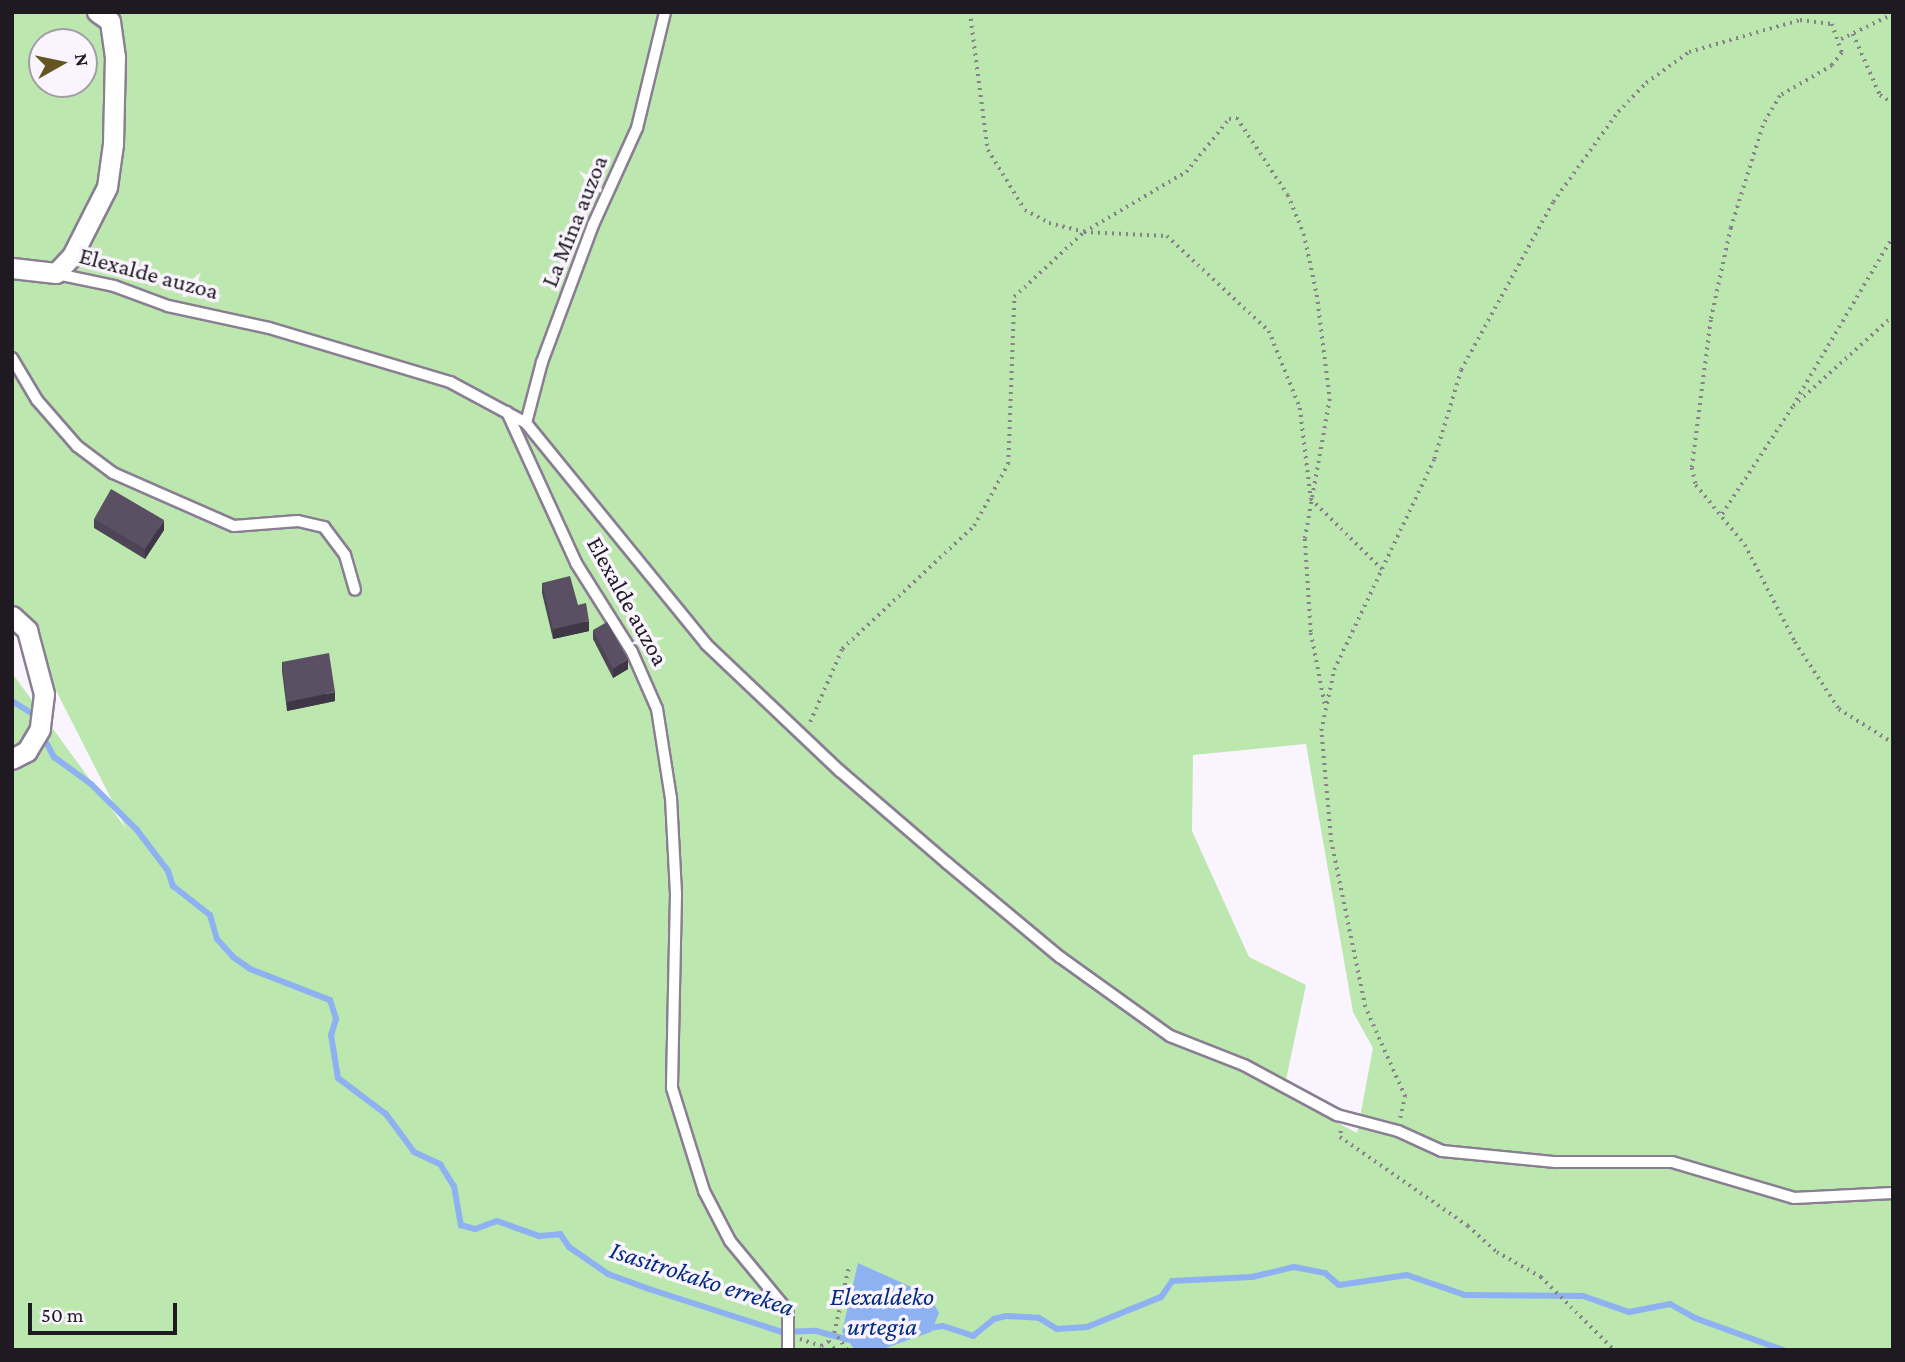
<!DOCTYPE html>
<style>
body{margin:0}
#map{position:relative;width:1905px;height:1362px;overflow:hidden;background:#faf4fe;font-family:"Crimson Pro",serif}
div>[style]{position:absolute}
.green>*{inset:0;background:#bce7ae}
.water>*{inset:0;background:#8eb1f2}
.stream>*{height:6px;margin:-3px;padding:0 3px;transform-origin:3px;border-radius:3px;background:#8eb1f2}
.path>*{height:3.5px;margin-top:-1.75px;transform-origin:0;background:repeating-linear-gradient(90deg,#87818a 0 2px,transparent 0 7px)}
.roads{filter:drop-shadow(2px 0 #8a7e93) drop-shadow(-2px 0 #8a7e93) drop-shadow(0 2px #8a7e93) drop-shadow(0 -2px #8a7e93)}
.lane>*{height:10px;margin:-5px;padding:0 5px;transform-origin:5px;border-radius:5px;background:#fff}
.street>*{height:19px;margin:-9.5px;padding:0 9.5px;transform-origin:9.5px;border-radius:9.5px;background:#fff}
.wall>*{inset:0;background:#4d4455}
.shaded-wall>*{inset:0;background:#3f3745}
.building>*{inset:0;background:#5a4f63}
span{translate:-50% -50%;white-space:nowrap;text-align:center;line-height:1.15;-webkit-text-stroke:7px #faf4fe;paint-order:stroke}
.street-label{font-size:24px;color:#1f1a22}
.water-label{font-size:26px;color:#002a83;font-style:italic}
.frame{position:absolute;inset:0;border:14px solid #1f1a22;pointer-events:none}
.north{position:absolute;left:28px;top:28px;width:70px;height:70px;box-sizing:border-box;background:#faf4fe;border:2px solid #a29da6;border-radius:50%;rotate:81deg;font-size:19px;font-weight:700;line-height:28px;text-align:center;color:#1f1a22}
.north::after{content:'';display:block;margin:auto;width:24px;height:32px;background:#635421;clip-path:polygon(50% 0,100% 100%,50% 72%,0 100%)}
.scale{position:absolute;left:28px;top:1303px;width:149px;height:32px;box-sizing:border-box;border:4px solid #1f1a22;border-top:0;padding-left:9px;font-size:21px;line-height:24px;white-space:nowrap;color:#1f1a22;-webkit-text-stroke:5px #faf4fe;paint-order:stroke}
</style>
<div id="map">
<div class="green">
<i style="clip-path:polygon(evenodd,12px 12px,1893px 12px,1893px 1350px,12px 1350px,12px 673px,127px 830px,12px 604px,12px 12px,42px 42px,84px 42px,84px 84px,42px 84px,42px 42px,12px 12px,1306px 744px,1353px 1012px,1373px 1048px,1357px 1133px,1283px 1094px,1306px 985px,1249px 957px,1192px 831px,1193px 755px,1306px 744px)"></i>
</div>
<div class="water">
<i style="clip-path:polygon(858px 1263px,929px 1295px,939px 1313px,931px 1332px,880px 1350px,855px 1350px,842px 1332px)"></i>
</div>
<div class="stream">
<i style="left:12px;top:701px;width:26px;rotate:32deg"></i>
<i style="left:47px;top:744px;width:15px;rotate:62deg"></i>
<i style="left:54px;top:757px;width:46px;rotate:36.1deg"></i>
<i style="left:91px;top:784px;width:65px;rotate:45deg"></i>
<i style="left:137px;top:830px;width:51px;rotate:52.9deg"></i>
<i style="left:168px;top:871px;width:16px;rotate:72deg"></i>
<i style="left:173px;top:886px;width:47px;rotate:38.1deg"></i>
<i style="left:210px;top:915px;width:25px;rotate:74deg"></i>
<i style="left:217px;top:939px;width:24px;rotate:48deg"></i>
<i style="left:233px;top:957px;width:21px;rotate:35deg"></i>
<i style="left:250px;top:969px;width:86px;rotate:21.2deg"></i>
<i style="left:330px;top:1000px;width:20px;rotate:72deg"></i>
<i style="left:336px;top:1019px;width:17px;rotate:107deg"></i>
<i style="left:331px;top:1035px;width:44px;rotate:80.8deg"></i>
<i style="left:338px;top:1078px;width:60px;rotate:36.9deg"></i>
<i style="left:386px;top:1114px;width:47px;rotate:53.6deg"></i>
<i style="left:414px;top:1152px;width:29px;rotate:25deg"></i>
<i style="left:440px;top:1164px;width:26px;rotate:58deg"></i>
<i style="left:454px;top:1186px;width:40px;rotate:80deg"></i>
<i style="left:461px;top:1225px;width:15px;rotate:16deg"></i>
<i style="left:475px;top:1229px;width:23px;rotate:-20deg"></i>
<i style="left:497px;top:1221px;width:45px;rotate:19.7deg"></i>
<i style="left:539px;top:1236px;width:21px;rotate:-5deg"></i>
<i style="left:560px;top:1234px;width:16px;rotate:55deg"></i>
<i style="left:569px;top:1247px;width:47px;rotate:34.7deg"></i>
<i style="left:608px;top:1274px;width:44px;rotate:20.1deg"></i>
<i style="left:649px;top:1289px;width:140px;rotate:17.9deg"></i>
<i style="left:782px;top:1332px;width:34px;rotate:-2deg"></i>
<i style="left:816px;top:1331px;width:39px;rotate:15deg"></i>
<i style="left:929px;top:1328px;width:14px;rotate:-8deg"></i>
<i style="left:943px;top:1326px;width:32px;rotate:18deg"></i>
<i style="left:973px;top:1336px;width:27px;rotate:-39deg"></i>
<i style="left:994px;top:1319px;width:12px;rotate:-14deg"></i>
<i style="left:1006px;top:1316px;width:33px;rotate:3deg"></i>
<i style="left:1039px;top:1318px;width:21px;rotate:31deg"></i>
<i style="left:1057px;top:1329px;width:30px;rotate:-4deg"></i>
<i style="left:1087px;top:1327px;width:80px;rotate:-22.1deg"></i>
<i style="left:1161px;top:1297px;width:19px;rotate:-55deg"></i>
<i style="left:1172px;top:1281px;width:80px;rotate:-2.9deg"></i>
<i style="left:1252px;top:1277px;width:43px;rotate:-13.4deg"></i>
<i style="left:1294px;top:1267px;width:32px;rotate:11deg"></i>
<i style="left:1325px;top:1273px;width:18px;rotate:41deg"></i>
<i style="left:1339px;top:1285px;width:69px;rotate:-8.4deg"></i>
<i style="left:1407px;top:1275px;width:61px;rotate:19deg"></i>
<i style="left:1465px;top:1295px;width:118px;rotate:0.5deg"></i>
<i style="left:1583px;top:1296px;width:49px;rotate:19.2deg"></i>
<i style="left:1629px;top:1312px;width:42px;rotate:-11deg"></i>
<i style="left:1670px;top:1304px;width:29px;rotate:29deg"></i>
<i style="left:1695px;top:1318px;width:94px;rotate:20deg"></i>
</div>
<div class="path">
<i style="left:970px;top:12px;width:139px;rotate:82.6deg"></i>
<i style="left:988px;top:150px;width:70px;rotate:58.3deg"></i>
<i style="left:1025px;top:210px;width:27px;rotate:28deg"></i>
<i style="left:1049px;top:223px;width:36px;rotate:14deg"></i>
<i style="left:1084px;top:232px;width:118px;rotate:-30.5deg"></i>
<i style="left:1186px;top:172px;width:68px;rotate:-50.9deg"></i>
<i style="left:1229px;top:119px;width:8px;rotate:-7deg"></i>
<i style="left:1237px;top:118px;width:92px;rotate:56.5deg"></i>
<i style="left:1288px;top:195px;width:42px;rotate:67.7deg"></i>
<i style="left:1304px;top:234px;width:62px;rotate:78deg"></i>
<i style="left:1317px;top:295px;width:105px;rotate:82.9deg"></i>
<i style="left:1330px;top:399px;width:142px;rotate:100.1deg"></i>
<i style="left:1305px;top:539px;width:94px;rotate:86.3deg"></i>
<i style="left:1311px;top:633px;width:73px;rotate:79deg"></i>
<i style="left:1853px;top:34px;width:67px;rotate:66.1deg"></i>
<i style="left:1880px;top:95px;width:15px;rotate:32deg"></i>
<i style="left:1841px;top:39px;width:58px;rotate:-25.7deg"></i>
<i style="left:1796px;top:400px;width:191px;rotate:-59.4deg"></i>
<i style="left:1722px;top:514px;width:129px;rotate:-56.7deg"></i>
<i style="left:1793px;top:406px;width:135px;rotate:-42deg"></i>
<i style="left:810px;top:722px;width:80px;rotate:-66.3deg"></i>
<i style="left:842px;top:649px;width:180px;rotate:-43deg"></i>
<i style="left:974px;top:526px;width:71px;rotate:-61.3deg"></i>
<i style="left:1008px;top:464px;width:167px;rotate:-87.9deg"></i>
<i style="left:1014px;top:297px;width:96px;rotate:-42.9deg"></i>
<i style="left:1084px;top:232px;width:83px;rotate:2.8deg"></i>
<i style="left:1167px;top:236px;width:139px;rotate:43deg"></i>
<i style="left:1269px;top:331px;width:83px;rotate:68.1deg"></i>
<i style="left:1300px;top:408px;width:92px;rotate:83.1deg"></i>
<i style="left:1311px;top:499px;width:100px;rotate:44.6deg"></i>
<i style="left:1400px;top:1118px;width:22px;rotate:-77deg"></i>
<i style="left:1405px;top:1097px;width:98px;rotate:-114deg"></i>
<i style="left:1365px;top:1007px;width:168px;rotate:-101.6deg"></i>
<i style="left:1331px;top:842px;width:111px;rotate:-95.1deg"></i>
<i style="left:1321px;top:731px;width:62px;rotate:-78deg"></i>
<i style="left:1334px;top:670px;width:233px;rotate:-64.6deg"></i>
<i style="left:1434px;top:459px;width:93px;rotate:-73.1deg"></i>
<i style="left:1461px;top:370px;width:192px;rotate:-61.3deg"></i>
<i style="left:1553px;top:202px;width:111px;rotate:-54.2deg"></i>
<i style="left:1618px;top:112px;width:40px;rotate:-46deg"></i>
<i style="left:1646px;top:83px;width:53px;rotate:-35.8deg"></i>
<i style="left:1689px;top:52px;width:116px;rotate:-16.1deg"></i>
<i style="left:1800px;top:20px;width:32px;rotate:7deg"></i>
<i style="left:1832px;top:24px;width:31px;rotate:71deg"></i>
<i style="left:1842px;top:53px;width:16px;rotate:128deg"></i>
<i style="left:1832px;top:66px;width:60px;rotate:150deg"></i>
<i style="left:1780px;top:96px;width:34px;rotate:120deg"></i>
<i style="left:1763px;top:126px;width:107px;rotate:107.4deg"></i>
<i style="left:1731px;top:228px;width:94px;rotate:102.3deg"></i>
<i style="left:1711px;top:320px;width:149px;rotate:97.3deg"></i>
<i style="left:1692px;top:468px;width:17px;rotate:77deg"></i>
<i style="left:1696px;top:485px;width:77px;rotate:50.8deg"></i>
<i style="left:1745px;top:545px;width:109px;rotate:62.7deg"></i>
<i style="left:1795px;top:642px;width:80px;rotate:56.7deg"></i>
<i style="left:1839px;top:709px;width:64px;rotate:32.2deg"></i>
<i style="left:1341px;top:1131px;width:6px;rotate:99deg"></i>
<i style="left:1340px;top:1137px;width:156px;rotate:34.8deg"></i>
<i style="left:1468px;top:1226px;width:39px;rotate:42deg"></i>
<i style="left:1497px;top:1252px;width:51px;rotate:29.6deg"></i>
<i style="left:1541px;top:1277px;width:103px;rotate:45deg"></i>
<i style="left:800px;top:1339px;width:22px;rotate:18deg"></i>
<i style="left:821px;top:1346px;width:9px;rotate:-32deg"></i>
<i style="left:829px;top:1341px;width:11px;rotate:56deg"></i>
<i style="left:847px;top:1350px;width:21px;rotate:-127deg"></i>
<i style="left:834px;top:1333px;width:69px;rotate:-77.4deg"></i>
</div>
<div class="roads">
<div class="lane">
<i style="left:57px;top:274px;width:58px;rotate:11.9deg"></i>
<i style="left:114px;top:286px;width:58px;rotate:20.3deg"></i>
<i style="left:168px;top:306px;width:103px;rotate:12.3deg"></i>
<i style="left:269px;top:328px;width:189px;rotate:16.6deg"></i>
<i style="left:450px;top:382px;width:86px;rotate:28.3deg"></i>
<i style="left:526px;top:423px;width:63px;rotate:-75.3deg"></i>
<i style="left:542px;top:362px;width:146px;rotate:-69.6deg"></i>
<i style="left:593px;top:225px;width:107px;rotate:-65.6deg"></i>
<i style="left:637px;top:128px;width:119px;rotate:-76.4deg"></i>
<i style="left:12px;top:358px;width:49px;rotate:59.2deg"></i>
<i style="left:37px;top:400px;width:61px;rotate:49deg"></i>
<i style="left:77px;top:446px;width:45px;rotate:36.9deg"></i>
<i style="left:113px;top:473px;width:132px;rotate:23.7deg"></i>
<i style="left:234px;top:526px;width:64px;rotate:-4.5deg"></i>
<i style="left:298px;top:521px;width:27px;rotate:13deg"></i>
<i style="left:324px;top:527px;width:35px;rotate:53deg"></i>
<i style="left:345px;top:555px;width:36px;rotate:74deg"></i>
<i style="left:507px;top:412px;width:166px;rotate:65.4deg"></i>
<i style="left:576px;top:563px;width:105px;rotate:57.8deg"></i>
<i style="left:632px;top:652px;width:62px;rotate:66.3deg"></i>
<i style="left:657px;top:709px;width:90px;rotate:81.1deg"></i>
<i style="left:671px;top:798px;width:96px;rotate:87deg"></i>
<i style="left:676px;top:894px;width:194px;rotate:91.2deg"></i>
<i style="left:672px;top:1088px;width:108px;rotate:72.7deg"></i>
<i style="left:704px;top:1191px;width:56px;rotate:62.5deg"></i>
<i style="left:730px;top:1241px;width:91px;rotate:50.4deg"></i>
<i style="left:788px;top:1311px;width:39px;rotate:90deg"></i>
<i style="left:526px;top:423px;width:285px;rotate:50.8deg"></i>
<i style="left:706px;top:644px;width:185px;rotate:43.5deg"></i>
<i style="left:840px;top:771px;width:141px;rotate:40.7deg"></i>
<i style="left:947px;top:863px;width:147px;rotate:39.8deg"></i>
<i style="left:1060px;top:957px;width:135px;rotate:35.7deg"></i>
<i style="left:1170px;top:1036px;width:79px;rotate:21.4deg"></i>
<i style="left:1244px;top:1065px;width:106px;rotate:28.3deg"></i>
<i style="left:1337px;top:1115px;width:63px;rotate:14.7deg"></i>
<i style="left:1398px;top:1131px;width:48px;rotate:24.4deg"></i>
<i style="left:1442px;top:1151px;width:114px;rotate:5.6deg"></i>
<i style="left:1555px;top:1162px;width:117px"></i>
<i style="left:1672px;top:1162px;width:127px;rotate:16.4deg"></i>
<i style="left:1794px;top:1198px;width:99px;rotate:-2.9deg"></i>
</div>
<div class="street">
<i style="left:12px;top:268px;width:44px;rotate:6.5deg"></i>
<i style="left:56px;top:273px;width:23px;rotate:-47deg"></i>
<i style="left:72px;top:256px;width:77px;rotate:-63.1deg"></i>
<i style="left:107px;top:187px;width:43px;rotate:-82.1deg"></i>
<i style="left:113px;top:144px;width:87px;rotate:-88.7deg"></i>
<i style="left:115px;top:57px;width:36px;rotate:-98deg"></i>
<i style="left:110px;top:21px;width:16px;rotate:-145deg"></i>
<i style="left:12px;top:616px;width:21px;rotate:43deg"></i>
<i style="left:27px;top:630px;width:66px;rotate:75.1deg"></i>
<i style="left:44px;top:694px;width:35px;rotate:97deg"></i>
<i style="left:40px;top:729px;width:26px;rotate:121deg"></i>
<i style="left:27px;top:751px;width:17px;rotate:152deg"></i>
</div>
</div>
<div class="wall">
<i style="clip-path:polygon(94px 519px,164px 530px,145px 559px,94px 528px)"></i>
<i style="clip-path:polygon(542px 583px,578px 605px,589px 631px,553px 639px,542px 593px)"></i>
<i style="clip-path:polygon(593px 630px,628px 669px,613px 678px,593px 639px)"></i>
<i style="clip-path:polygon(282px 662px,335px 701px,287px 711px,282px 671px)"></i>
</div>
<div class="shaded-wall">
<i style="clip-path:polygon(164px 520px,164px 530px,145px 559px,145px 549px)"></i>
<i style="clip-path:polygon(589px 621px,589px 631px,553px 639px,553px 629px)"></i>
<i style="clip-path:polygon(628px 659px,628px 669px,613px 678px,613px 669px)"></i>
<i style="clip-path:polygon(335px 692px,335px 701px,287px 711px,287px 702px)"></i>
</div>
<div class="building">
<i style="clip-path:polygon(111px 489px,164px 520px,145px 549px,94px 519px)"></i>
<i style="clip-path:polygon(570px 576px,578px 605px,586px 603px,589px 621px,553px 629px,542px 583px)"></i>
<i style="clip-path:polygon(607px 622px,628px 659px,613px 669px,593px 630px)"></i>
<i style="clip-path:polygon(329px 653px,335px 692px,287px 702px,282px 662px)"></i>
</div>
<div class="street-label">
<span style="left:574px;top:221px;rotate:-68deg">La Mina auzoa</span>
<span style="left:149px;top:273px;rotate:15deg">Elexalde auzoa</span>
<span style="left:628px;top:601px;rotate:61deg">Elexalde auzoa</span>
</div>
<div class="water-label">
<span style="left:702px;top:1279px;rotate:18deg">Isasitrokako errekea</span>
<span style="left:882px;top:1312px">Elexaldeko<br>urtegia</span>
</div>
<div class="frame"></div>
<div class="north">N</div>
<div class="scale">50 m</div>
</div>
